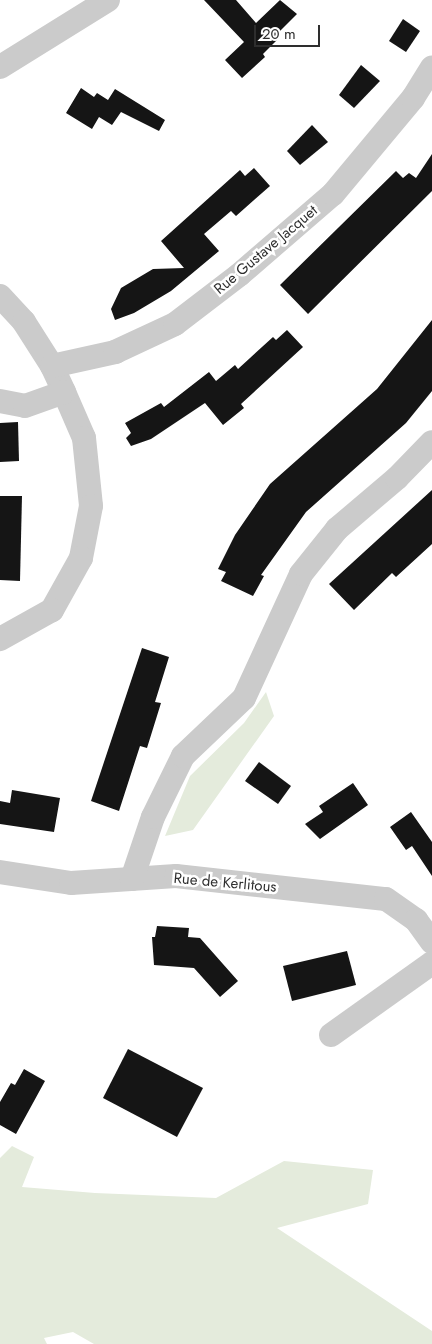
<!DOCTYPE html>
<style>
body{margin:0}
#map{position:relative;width:432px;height:1344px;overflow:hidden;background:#fff;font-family:Jost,sans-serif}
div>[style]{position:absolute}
.green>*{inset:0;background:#e4ebdc}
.building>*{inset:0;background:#151515}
.minor>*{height:24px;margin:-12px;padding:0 12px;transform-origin:12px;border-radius:12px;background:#cbcbcb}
span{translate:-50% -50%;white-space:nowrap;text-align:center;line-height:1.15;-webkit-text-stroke:5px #fff;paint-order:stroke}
.street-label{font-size:15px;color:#2e2e2e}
.scale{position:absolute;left:254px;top:25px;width:66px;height:22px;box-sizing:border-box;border:2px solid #2e2e2e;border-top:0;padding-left:6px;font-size:15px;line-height:18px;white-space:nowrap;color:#2e2e2e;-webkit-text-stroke:4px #fff;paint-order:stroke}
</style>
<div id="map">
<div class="green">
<i style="clip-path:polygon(266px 692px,274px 716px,193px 830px,165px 836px,190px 776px,244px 723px)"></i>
<i style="clip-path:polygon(12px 1146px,34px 1157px,22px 1187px,95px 1193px,216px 1198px,284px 1161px,373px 1170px,368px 1204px,277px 1228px,432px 1331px,432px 1344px,94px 1344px,73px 1332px,44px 1338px,47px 1344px,0 1344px,0 1158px)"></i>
</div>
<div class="building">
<i style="clip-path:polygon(204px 0,236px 0,256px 23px,280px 0,297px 14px,277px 34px,280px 37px,263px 54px,265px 57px,242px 78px,225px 60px,244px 42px)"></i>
<i style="clip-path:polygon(403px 19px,420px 31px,406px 52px,389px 41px)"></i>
<i style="clip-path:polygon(361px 65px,380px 81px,354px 108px,339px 95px)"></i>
<i style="clip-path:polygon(81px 88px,94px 97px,97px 93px,108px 100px,115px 89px,165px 120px,159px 131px,121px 112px,112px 125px,99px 117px,92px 129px,66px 113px)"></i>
<i style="clip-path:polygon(312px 125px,328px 142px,300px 165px,287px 151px)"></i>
<i style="clip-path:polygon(432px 154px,432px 191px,308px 314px,280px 285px,396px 171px,403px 178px,409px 173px,416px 178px)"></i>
<i style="clip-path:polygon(254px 168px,270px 186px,236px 216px,231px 211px,204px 234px,219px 251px,171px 291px,134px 313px,115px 320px,111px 309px,121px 288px,153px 269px,184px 268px,161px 241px,240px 170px,245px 176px)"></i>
<i style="clip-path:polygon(432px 320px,432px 391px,406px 423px,306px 512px,261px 575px,264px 576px,253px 596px,221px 581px,226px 572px,218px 569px,235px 535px,270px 484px,377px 389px)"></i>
<i style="clip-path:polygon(287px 330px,303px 347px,241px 404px,244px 408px,223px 425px,205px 403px,151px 439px,131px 446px,126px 438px,131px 433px,125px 423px,161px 403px,164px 407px,209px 372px,216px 381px,235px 365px,238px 369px,273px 337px,276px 340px)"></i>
<i style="clip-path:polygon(18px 422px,19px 461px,0 462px,0 423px)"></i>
<i style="clip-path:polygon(432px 490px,432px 544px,396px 577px,392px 573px,354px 610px,329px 584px)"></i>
<i style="clip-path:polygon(0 496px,22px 496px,20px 581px,0 580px)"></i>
<i style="clip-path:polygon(142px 648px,169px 657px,155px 702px,161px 703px,147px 748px,140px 746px,119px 811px,91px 801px)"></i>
<i style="clip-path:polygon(259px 762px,291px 786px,278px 804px,245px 781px)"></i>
<i style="clip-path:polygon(353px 783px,368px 805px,320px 839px,305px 824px,323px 812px,319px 806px)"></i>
<i style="clip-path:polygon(12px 790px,60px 798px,54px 832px,0 824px,0 801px,10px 803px)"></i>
<i style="clip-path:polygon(411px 812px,432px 842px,432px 876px,412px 846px,406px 850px,390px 827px)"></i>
<i style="clip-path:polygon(157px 926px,189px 928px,188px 937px,200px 938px,238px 981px,220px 997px,194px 968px,154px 965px,152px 937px,155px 937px)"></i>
<i style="clip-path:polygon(347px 951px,356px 985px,292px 1001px,283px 966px)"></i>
<i style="clip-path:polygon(128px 1049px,203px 1088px,177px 1137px,103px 1098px)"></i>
<i style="clip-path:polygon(24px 1069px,45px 1081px,16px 1134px,0 1125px,0 1102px,11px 1083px,15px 1085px)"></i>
</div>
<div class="minor">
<i style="left:0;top:67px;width:127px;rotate:-31.8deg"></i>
<i style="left:0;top:296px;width:35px;rotate:47deg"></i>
<i style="left:24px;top:322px;width:52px;rotate:57.5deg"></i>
<i style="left:52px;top:366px;width:29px;rotate:65deg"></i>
<i style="left:64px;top:392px;width:50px;rotate:66.5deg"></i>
<i style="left:84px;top:438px;width:68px;rotate:84.1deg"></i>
<i style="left:91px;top:506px;width:53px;rotate:100.9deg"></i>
<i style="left:81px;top:558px;width:60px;rotate:119.1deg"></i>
<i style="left:52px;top:610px;width:60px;rotate:150.9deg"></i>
<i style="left:52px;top:366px;width:65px;rotate:-12.5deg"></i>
<i style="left:115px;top:352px;width:66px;rotate:-25deg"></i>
<i style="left:175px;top:324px;width:81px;rotate:-37.4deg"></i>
<i style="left:239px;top:275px;width:124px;rotate:-40.8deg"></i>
<i style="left:333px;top:194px;width:125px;rotate:-50.2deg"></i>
<i style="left:413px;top:98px;width:36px;rotate:-58deg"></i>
<i style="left:0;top:401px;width:25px;rotate:11deg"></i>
<i style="left:25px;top:406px;width:41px;rotate:-19.7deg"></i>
<i style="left:0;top:872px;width:72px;rotate:8.8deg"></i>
<i style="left:71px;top:883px;width:105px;rotate:-3.8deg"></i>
<i style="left:176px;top:876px;width:211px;rotate:6.3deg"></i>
<i style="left:386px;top:899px;width:37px;rotate:35deg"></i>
<i style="left:416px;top:920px;width:27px;rotate:54deg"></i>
<i style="left:132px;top:879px;width:65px;rotate:-71.3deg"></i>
<i style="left:153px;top:817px;width:68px;rotate:-63.8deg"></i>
<i style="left:183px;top:756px;width:84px;rotate:-43.6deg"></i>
<i style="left:244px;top:698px;width:136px;rotate:-65.3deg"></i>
<i style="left:301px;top:574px;width:58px;rotate:-51.3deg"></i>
<i style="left:337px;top:529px;width:79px;rotate:-40.4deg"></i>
<i style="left:397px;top:478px;width:50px;rotate:-45.8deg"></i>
<i style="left:331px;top:1035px;width:124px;rotate:-35.5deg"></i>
</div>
<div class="street-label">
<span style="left:266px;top:250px;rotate:-40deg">Rue Gustave Jacquet</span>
<span style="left:225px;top:883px;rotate:5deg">Rue de Kerlitous</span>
</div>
<div class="scale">20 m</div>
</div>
